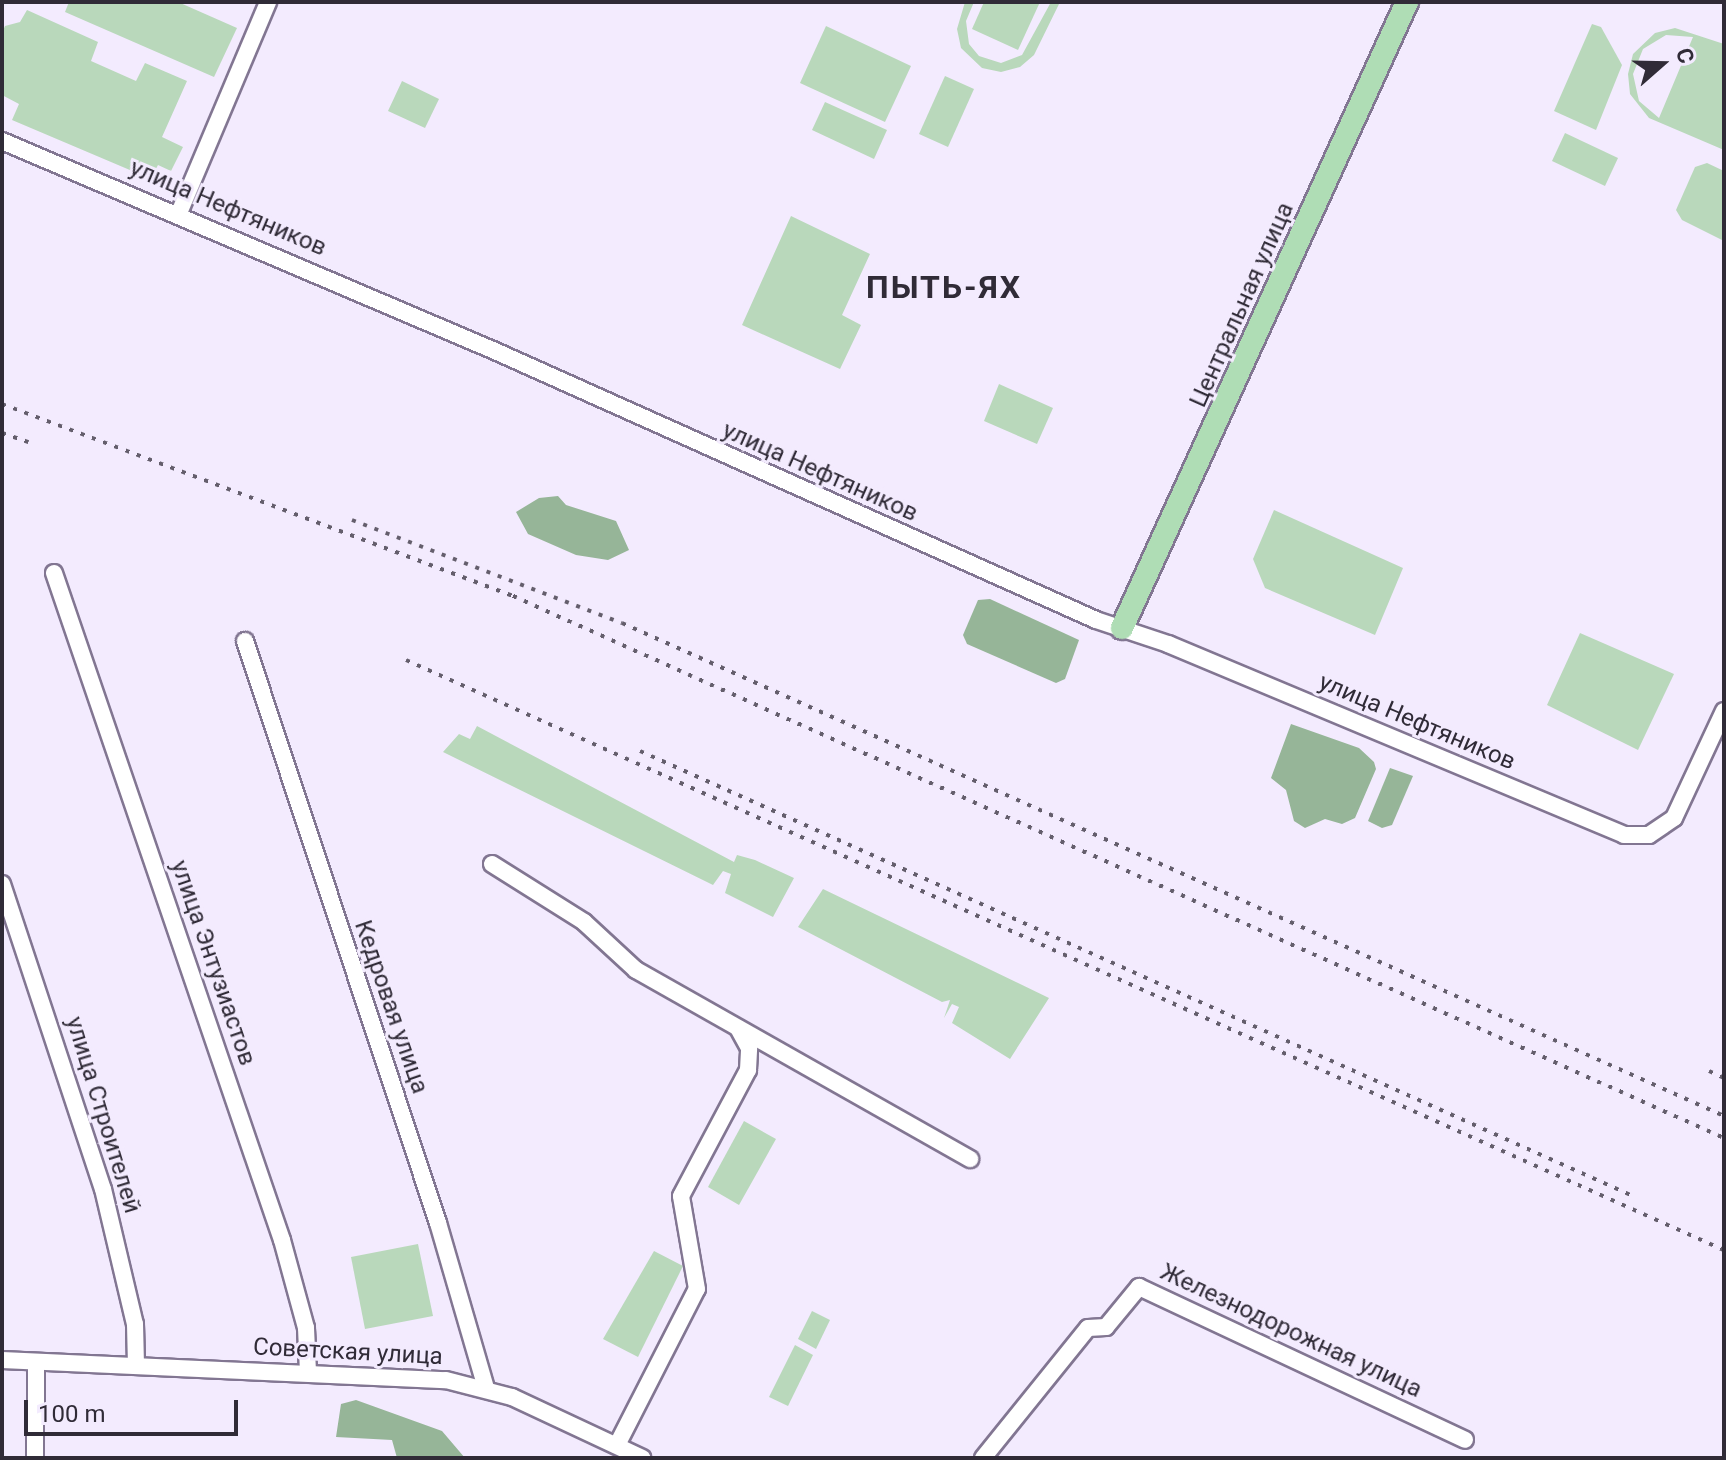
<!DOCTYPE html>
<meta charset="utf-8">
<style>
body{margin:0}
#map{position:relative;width:1726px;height:1460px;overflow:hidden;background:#f3ebfe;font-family:Roboto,sans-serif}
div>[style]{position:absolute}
.green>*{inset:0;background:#b9d8bb}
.forest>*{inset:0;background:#96b598}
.roads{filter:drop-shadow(2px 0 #827692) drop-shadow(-2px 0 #827692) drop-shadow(0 2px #827692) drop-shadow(0 -2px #827692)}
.minor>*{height:16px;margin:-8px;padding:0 8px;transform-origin:8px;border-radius:8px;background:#fff}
.major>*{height:22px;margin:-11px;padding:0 11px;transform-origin:11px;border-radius:11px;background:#afddb5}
.rail>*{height:4px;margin-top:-2px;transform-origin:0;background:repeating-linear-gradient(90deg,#645e6c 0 4px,transparent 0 12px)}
span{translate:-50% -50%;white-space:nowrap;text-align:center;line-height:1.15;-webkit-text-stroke:6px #f3ebfe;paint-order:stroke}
.street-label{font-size:24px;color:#302b37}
.district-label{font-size:32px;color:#302b37;font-weight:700;letter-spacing:2px}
.frame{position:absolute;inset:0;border:4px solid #302b37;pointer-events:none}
.north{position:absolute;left:1622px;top:24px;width:80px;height:80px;-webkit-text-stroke:6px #f3ebfe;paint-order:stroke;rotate:70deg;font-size:22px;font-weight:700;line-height:32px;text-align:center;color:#302b37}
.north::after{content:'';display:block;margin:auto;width:28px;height:36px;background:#302b37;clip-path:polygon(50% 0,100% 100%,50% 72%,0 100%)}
.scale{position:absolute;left:24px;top:1400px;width:214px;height:36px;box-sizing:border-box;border:4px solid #302b37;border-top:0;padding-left:10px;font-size:24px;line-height:28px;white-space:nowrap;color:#302b37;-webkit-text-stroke:6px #f3ebfe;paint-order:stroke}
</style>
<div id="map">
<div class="green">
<i style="clip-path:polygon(69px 2px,178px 2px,237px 28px,214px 77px,65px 12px)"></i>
<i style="clip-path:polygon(965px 2px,974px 2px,966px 21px,969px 44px,979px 56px,1001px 63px,1022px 55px,1051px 2px,1060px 2px,1034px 55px,1020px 67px,1001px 72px,982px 68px,961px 48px,957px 29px)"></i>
<i style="clip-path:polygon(984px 2px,1040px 2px,1018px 50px,972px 29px)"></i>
<i style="clip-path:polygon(27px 10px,98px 42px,91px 61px,136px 81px,145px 63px,187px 81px,162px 137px,183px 147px,171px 171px,158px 165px,152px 176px,144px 176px,12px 120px,19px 104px,2px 95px,2px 33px,5px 26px,20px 22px)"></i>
<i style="clip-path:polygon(1592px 24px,1601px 27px,1622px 65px,1596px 130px,1554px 111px)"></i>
<i style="clip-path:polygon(826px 26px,911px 66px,885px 122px,800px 83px)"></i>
<i style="clip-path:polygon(evenodd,1675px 28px,1724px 44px,1724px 150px,1649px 118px,1630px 94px,1628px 74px,1633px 54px,1655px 33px,1675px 28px,1666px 35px,1693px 37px,1659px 118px,1639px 101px,1633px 74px,1643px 49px,1666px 35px)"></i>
<i style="clip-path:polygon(945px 76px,974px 89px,948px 147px,919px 134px)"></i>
<i style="clip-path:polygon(402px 81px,439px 99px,425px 128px,388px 111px)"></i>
<i style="clip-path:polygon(825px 102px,887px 130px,874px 159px,812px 130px)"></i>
<i style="clip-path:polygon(1565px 133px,1618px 158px,1605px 186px,1552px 161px)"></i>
<i style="clip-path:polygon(1707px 163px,1724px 171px,1724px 241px,1682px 220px,1676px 210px,1695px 167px)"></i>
<i style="clip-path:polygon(791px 216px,870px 254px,842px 315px,861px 325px,840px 369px,742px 325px)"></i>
<i style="clip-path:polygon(999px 384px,1053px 408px,1037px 444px,984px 421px)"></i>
<i style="clip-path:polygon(1274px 510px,1403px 568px,1375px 635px,1265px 588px,1253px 559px)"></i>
<i style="clip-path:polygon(1580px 633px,1674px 674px,1638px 750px,1547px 705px)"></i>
<i style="clip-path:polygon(477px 726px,734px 862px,737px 855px,755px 860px,794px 878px,773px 917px,725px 893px,731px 874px,723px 871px,713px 885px,443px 752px,459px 734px,470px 739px)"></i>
<i style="clip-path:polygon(823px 889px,1049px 998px,1010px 1059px,952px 1023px,959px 1007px,952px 1004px,944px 1018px,950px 1000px,942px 1002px,798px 927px)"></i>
<i style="clip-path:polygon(744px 1121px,776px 1139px,739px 1205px,708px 1187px)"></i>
<i style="clip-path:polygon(418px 1244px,433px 1316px,365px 1329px,351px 1257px)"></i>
<i style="clip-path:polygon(654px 1251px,683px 1266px,638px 1357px,603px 1339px)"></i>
<i style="clip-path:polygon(812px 1311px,830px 1320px,816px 1349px,798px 1339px)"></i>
<i style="clip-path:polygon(795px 1345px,813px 1355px,788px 1406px,769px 1397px)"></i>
</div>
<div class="forest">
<i style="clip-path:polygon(558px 496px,566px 505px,616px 521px,629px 550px,608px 560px,576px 555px,528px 534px,516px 512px,539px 498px)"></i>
<i style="clip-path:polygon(990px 599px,1079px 640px,1065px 679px,1056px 683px,967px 644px,963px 635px,978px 600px)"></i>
<i style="clip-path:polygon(1291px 724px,1359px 748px,1374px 762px,1376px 769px,1355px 818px,1342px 824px,1325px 819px,1305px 828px,1294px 821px,1286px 790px,1271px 778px)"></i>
<i style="clip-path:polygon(1390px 768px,1413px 776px,1392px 825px,1382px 828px,1368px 821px)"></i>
<i style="clip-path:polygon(356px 1400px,442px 1431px,465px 1458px,397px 1458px,392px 1440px,336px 1437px,341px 1404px)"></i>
</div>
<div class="roads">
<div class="minor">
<i style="left:2px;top:141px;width:536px;rotate:23.07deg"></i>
<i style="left:495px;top:351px;width:658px;rotate:24.11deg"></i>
<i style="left:1096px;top:620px;width:76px;rotate:18.4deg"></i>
<i style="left:1168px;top:644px;width:494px;rotate:22.7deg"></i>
<i style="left:1624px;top:835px;width:25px"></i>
<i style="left:1649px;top:835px;width:30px;rotate:-34deg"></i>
<i style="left:1674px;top:818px;width:118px;rotate:-65deg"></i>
<i style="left:179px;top:213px;width:229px;rotate:-67.1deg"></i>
<i style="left:54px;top:573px;width:705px;rotate:71.13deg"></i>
<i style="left:282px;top:1240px;width:91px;rotate:74.7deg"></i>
<i style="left:306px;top:1328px;width:44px;rotate:87.4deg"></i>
<i style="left:245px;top:641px;width:613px;rotate:71.65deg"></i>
<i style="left:438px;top:1223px;width:172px;rotate:73.8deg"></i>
<i style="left:492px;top:864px;width:109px;rotate:32.2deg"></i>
<i style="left:584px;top:922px;width:71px;rotate:42.7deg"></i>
<i style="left:636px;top:970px;width:384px;rotate:29.5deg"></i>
<i style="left:2px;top:884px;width:321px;rotate:71.7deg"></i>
<i style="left:103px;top:1189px;width:139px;rotate:76.7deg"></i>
<i style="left:135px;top:1324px;width:42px;rotate:88.6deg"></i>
<i style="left:2px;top:1360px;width:444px;rotate:2.6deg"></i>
<i style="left:446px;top:1380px;width:68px;rotate:14.4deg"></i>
<i style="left:512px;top:1397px;width:144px;rotate:25.1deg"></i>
<i style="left:617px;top:1445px;width:175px;rotate:-62.9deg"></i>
<i style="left:697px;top:1289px;width:94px;rotate:-99.8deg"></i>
<i style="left:681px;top:1196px;width:143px;rotate:-62deg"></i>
<i style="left:748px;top:1070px;width:22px;rotate:-87deg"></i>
<i style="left:749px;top:1048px;width:23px;rotate:-119deg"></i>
<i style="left:35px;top:1458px;width:96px;rotate:-89.4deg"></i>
<i style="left:983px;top:1458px;width:167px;rotate:-51.1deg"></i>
<i style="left:1088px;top:1328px;width:18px;rotate:-3deg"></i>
<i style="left:1106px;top:1327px;width:52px;rotate:-50.5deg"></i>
<i style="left:1139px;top:1287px;width:360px;rotate:25.1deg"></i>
</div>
<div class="major">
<i style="left:1122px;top:628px;width:688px;rotate:-65.52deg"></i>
</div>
</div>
<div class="rail">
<i style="left:2px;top:404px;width:546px;rotate:20.59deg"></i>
<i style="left:513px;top:596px;width:1327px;rotate:24.11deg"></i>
<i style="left:2px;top:433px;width:28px;rotate:19deg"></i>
<i style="left:352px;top:520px;width:289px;rotate:20.9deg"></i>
<i style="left:622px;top:623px;width:1207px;rotate:24.1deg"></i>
<i style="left:406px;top:660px;width:1444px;rotate:24.12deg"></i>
<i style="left:640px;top:751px;width:1088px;rotate:24.14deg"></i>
<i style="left:1709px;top:1071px;width:17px;rotate:25deg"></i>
</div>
<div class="street-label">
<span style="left:228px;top:208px;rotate:23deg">улица Нефтяников</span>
<span style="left:1242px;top:305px;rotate:-66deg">Центральная улица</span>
<span style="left:820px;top:472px;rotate:24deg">улица Нефтяников</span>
<span style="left:1417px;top:722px;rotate:23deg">улица Нефтяников</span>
<span style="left:213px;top:963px;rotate:71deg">улица Энтузиастов</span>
<span style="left:391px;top:1007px;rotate:71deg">Кедровая улица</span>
<span style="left:103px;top:1115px;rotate:73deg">улица Строителей</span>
<span style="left:1291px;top:1331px;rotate:25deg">Железнодорожная улица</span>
<span style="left:348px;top:1352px;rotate:3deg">Советская улица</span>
</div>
<div class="district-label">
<span style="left:944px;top:287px">ПЫТЬ-ЯХ</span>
</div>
<div class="frame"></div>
<div class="north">С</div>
<div class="scale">100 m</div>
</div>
